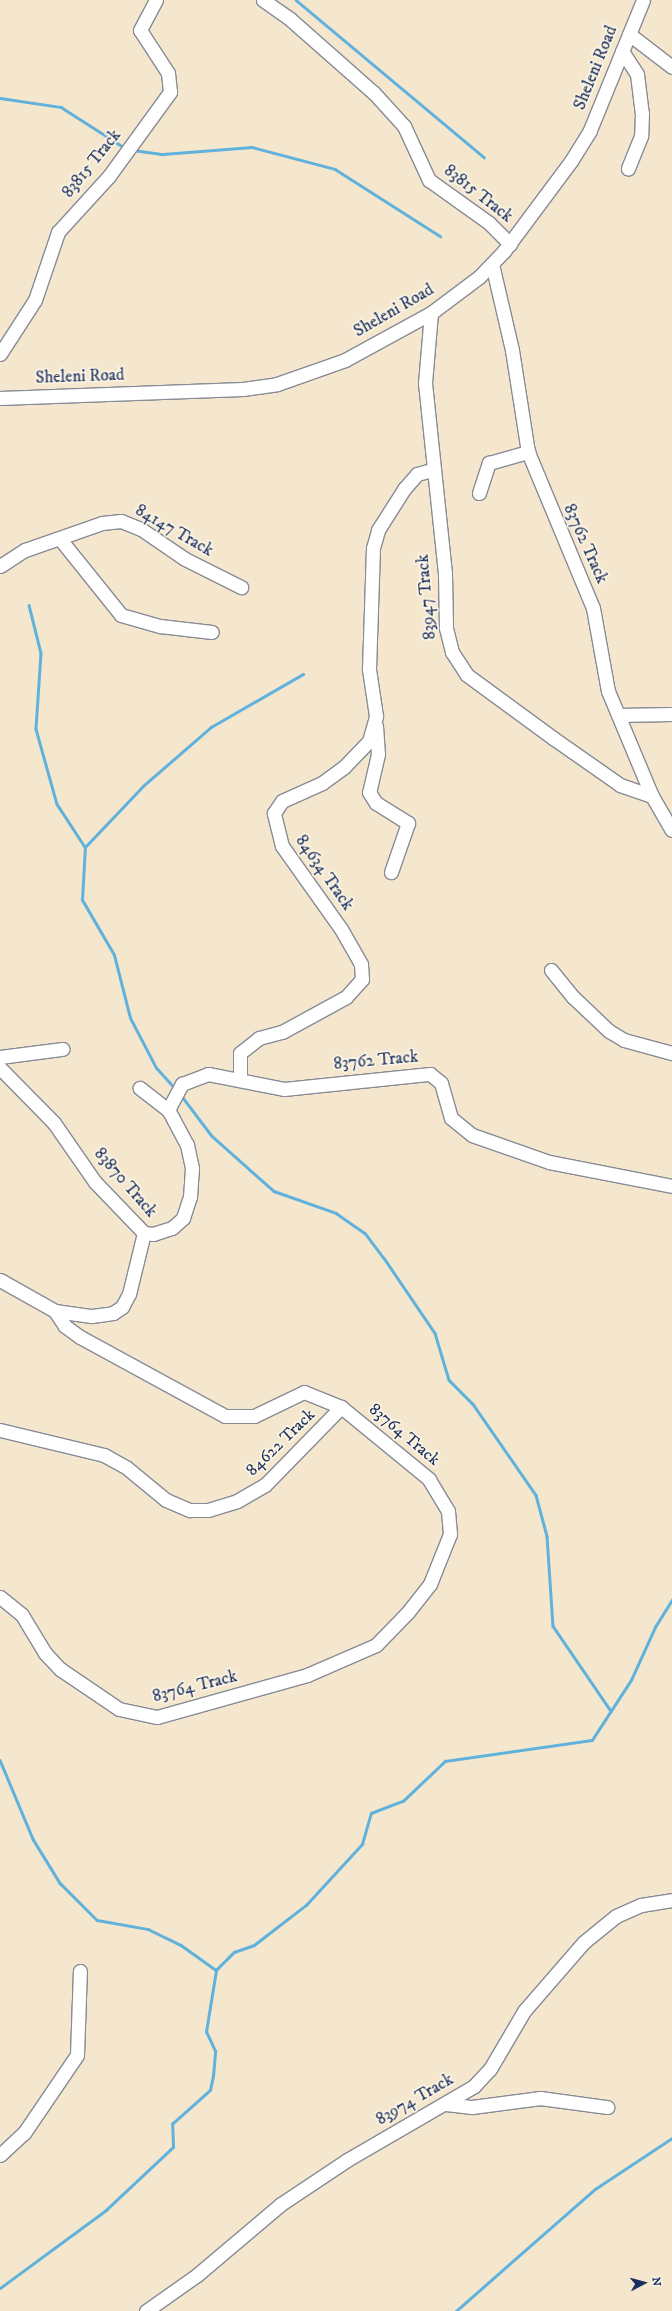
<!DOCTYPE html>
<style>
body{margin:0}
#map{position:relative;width:672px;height:2311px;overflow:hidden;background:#f5e7ce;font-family:"IM FELL DW Pica",serif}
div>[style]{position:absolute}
.stream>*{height:2.5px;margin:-1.25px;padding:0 1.25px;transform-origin:1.25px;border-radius:1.25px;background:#60b2dc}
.roads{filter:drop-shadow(1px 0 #888b96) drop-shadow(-1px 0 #888b96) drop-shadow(0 1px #888b96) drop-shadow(0 -1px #888b96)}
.minor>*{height:13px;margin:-6.5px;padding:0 6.5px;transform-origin:6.5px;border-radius:6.5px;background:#fff}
span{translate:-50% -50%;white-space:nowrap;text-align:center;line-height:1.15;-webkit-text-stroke:3.5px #fcf5e5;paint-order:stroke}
.street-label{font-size:17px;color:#1b2f5e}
.north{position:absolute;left:624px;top:2263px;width:40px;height:40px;-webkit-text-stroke:3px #fcf5e5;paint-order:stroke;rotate:84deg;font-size:11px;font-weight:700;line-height:16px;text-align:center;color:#1b2f5e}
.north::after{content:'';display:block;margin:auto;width:14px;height:18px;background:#1b2f5e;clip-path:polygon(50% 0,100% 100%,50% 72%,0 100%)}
</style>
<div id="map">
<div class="stream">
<i style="left:296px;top:0;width:245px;rotate:39.9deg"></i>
<i style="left:0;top:98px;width:62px;rotate:8.4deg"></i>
<i style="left:61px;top:107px;width:76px;rotate:32.6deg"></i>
<i style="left:133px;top:150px;width:30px;rotate:8deg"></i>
<i style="left:163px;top:154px;width:89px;rotate:-4.5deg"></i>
<i style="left:252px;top:147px;width:86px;rotate:14.8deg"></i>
<i style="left:335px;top:169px;width:125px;rotate:32.5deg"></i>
<i style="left:29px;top:605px;width:49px;rotate:76deg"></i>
<i style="left:41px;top:653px;width:76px;rotate:93.8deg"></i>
<i style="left:36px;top:729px;width:78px;rotate:74.4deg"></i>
<i style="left:57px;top:804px;width:51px;rotate:56.9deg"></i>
<i style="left:175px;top:1089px;width:28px;rotate:-132deg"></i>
<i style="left:156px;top:1068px;width:56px;rotate:-117.5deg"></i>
<i style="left:130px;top:1018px;width:65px;rotate:-104.3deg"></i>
<i style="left:114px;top:955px;width:64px;rotate:-120.2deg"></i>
<i style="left:82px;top:900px;width:53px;rotate:-86.8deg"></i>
<i style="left:85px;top:847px;width:84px;rotate:-46.4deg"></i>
<i style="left:143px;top:786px;width:90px;rotate:-40.9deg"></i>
<i style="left:211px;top:727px;width:106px;rotate:-29.9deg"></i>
<i style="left:181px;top:1095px;width:51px;rotate:52.9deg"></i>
<i style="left:212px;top:1136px;width:83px;rotate:41.6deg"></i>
<i style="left:274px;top:1191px;width:66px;rotate:19.5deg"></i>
<i style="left:336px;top:1213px;width:35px;rotate:35deg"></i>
<i style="left:365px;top:1233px;width:31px;rotate:53deg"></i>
<i style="left:384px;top:1258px;width:91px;rotate:55.8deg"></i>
<i style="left:435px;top:1333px;width:49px;rotate:73.4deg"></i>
<i style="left:449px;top:1380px;width:34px;rotate:45deg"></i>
<i style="left:473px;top:1404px;width:111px;rotate:55.3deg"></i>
<i style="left:536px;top:1495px;width:42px;rotate:75deg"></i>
<i style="left:547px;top:1536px;width:90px;rotate:86.2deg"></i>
<i style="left:553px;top:1626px;width:103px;rotate:55.7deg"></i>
<i style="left:0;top:1760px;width:86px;rotate:67.3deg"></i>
<i style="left:33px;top:1839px;width:52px;rotate:58.5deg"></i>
<i style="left:60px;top:1883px;width:52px;rotate:45deg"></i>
<i style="left:97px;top:1920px;width:52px;rotate:10deg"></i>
<i style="left:148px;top:1929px;width:37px;rotate:26deg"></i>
<i style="left:181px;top:1945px;width:43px;rotate:35.5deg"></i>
<i style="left:0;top:2288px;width:132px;rotate:-36.3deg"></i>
<i style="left:106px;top:2210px;width:92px;rotate:-43.2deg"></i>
<i style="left:173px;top:2147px;width:23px;rotate:-92deg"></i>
<i style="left:172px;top:2124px;width:51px;rotate:-41.8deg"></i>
<i style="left:210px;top:2090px;width:14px;rotate:-78deg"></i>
<i style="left:213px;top:2076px;width:25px;rotate:-85deg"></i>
<i style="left:215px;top:2051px;width:21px;rotate:-115deg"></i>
<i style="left:206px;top:2032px;width:63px;rotate:-80.8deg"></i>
<i style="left:216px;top:1970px;width:25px;rotate:-45deg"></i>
<i style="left:234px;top:1952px;width:21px;rotate:-19deg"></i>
<i style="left:254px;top:1945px;width:66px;rotate:-37.6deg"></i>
<i style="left:306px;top:1905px;width:83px;rotate:-47.4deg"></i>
<i style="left:362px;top:1844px;width:32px;rotate:-74deg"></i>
<i style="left:371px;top:1813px;width:34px;rotate:-21deg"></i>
<i style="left:403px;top:1801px;width:58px;rotate:-43.6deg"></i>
<i style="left:445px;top:1761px;width:148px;rotate:-8.1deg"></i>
<i style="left:592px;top:1740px;width:72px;rotate:-57deg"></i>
<i style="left:631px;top:1680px;width:58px;rotate:-65.6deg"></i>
<i style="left:655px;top:1627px;width:32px;rotate:-58deg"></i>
<i style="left:456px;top:2311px;width:185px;rotate:-41.3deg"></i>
<i style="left:595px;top:2189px;width:92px;rotate:-33.5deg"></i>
</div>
<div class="roads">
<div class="minor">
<i style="left:263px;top:0;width:33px;rotate:35deg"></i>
<i style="left:290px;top:19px;width:112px;rotate:41.4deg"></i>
<i style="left:374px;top:93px;width:45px;rotate:47.7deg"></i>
<i style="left:404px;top:126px;width:60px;rotate:65.2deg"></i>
<i style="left:429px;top:180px;width:74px;rotate:35.6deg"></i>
<i style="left:489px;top:223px;width:30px;rotate:45deg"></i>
<i style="left:629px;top:34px;width:54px;rotate:37.5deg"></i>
<i style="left:622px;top:51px;width:27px;rotate:57deg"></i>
<i style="left:637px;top:74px;width:39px;rotate:83deg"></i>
<i style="left:642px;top:113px;width:23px;rotate:92deg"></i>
<i style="left:641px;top:136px;width:35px;rotate:112deg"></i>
<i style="left:492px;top:264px;width:88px;rotate:76.9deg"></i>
<i style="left:512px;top:350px;width:103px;rotate:81.1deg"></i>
<i style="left:528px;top:452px;width:169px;rotate:67.4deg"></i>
<i style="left:593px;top:608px;width:84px;rotate:79.8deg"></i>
<i style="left:608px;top:691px;width:114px;rotate:67.3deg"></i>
<i style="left:652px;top:796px;width:39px;rotate:60deg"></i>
<i style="left:431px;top:313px;width:70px;rotate:94.9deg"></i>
<i style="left:425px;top:383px;width:192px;rotate:84deg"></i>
<i style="left:445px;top:574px;width:54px;rotate:88.9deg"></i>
<i style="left:446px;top:628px;width:25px;rotate:76deg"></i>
<i style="left:452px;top:652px;width:27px;rotate:57deg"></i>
<i style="left:467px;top:675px;width:107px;rotate:36.2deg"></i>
<i style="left:553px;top:738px;width:82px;rotate:35deg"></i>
<i style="left:620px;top:785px;width:34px;rotate:19deg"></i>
<i style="left:0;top:354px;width:64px;rotate:-57.1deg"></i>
<i style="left:35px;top:300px;width:72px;rotate:-71.3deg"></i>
<i style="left:58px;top:232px;width:76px;rotate:-47.7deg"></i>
<i style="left:109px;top:176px;width:104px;rotate:-54deg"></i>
<i style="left:170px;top:92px;width:19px;rotate:-96deg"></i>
<i style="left:168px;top:73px;width:51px;rotate:-123.1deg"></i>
<i style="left:140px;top:30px;width:34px;rotate:-62deg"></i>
<i style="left:0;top:398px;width:243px;rotate:-2.1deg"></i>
<i style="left:243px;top:389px;width:34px;rotate:-8deg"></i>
<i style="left:277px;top:384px;width:72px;rotate:-19.4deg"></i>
<i style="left:345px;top:360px;width:98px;rotate:-28.7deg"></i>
<i style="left:431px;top:313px;width:60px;rotate:-36.9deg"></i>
<i style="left:479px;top:277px;width:36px;rotate:-46deg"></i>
<i style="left:504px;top:251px;width:112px;rotate:-53.3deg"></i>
<i style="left:571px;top:161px;width:36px;rotate:-58deg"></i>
<i style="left:590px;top:130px;width:140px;rotate:-67.8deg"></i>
<i style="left:479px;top:493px;width:32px;rotate:-72deg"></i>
<i style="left:489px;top:463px;width:41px;rotate:-15.8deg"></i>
<i style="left:60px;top:539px;width:97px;rotate:51.2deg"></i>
<i style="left:121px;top:615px;width:41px;rotate:15.8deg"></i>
<i style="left:160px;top:626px;width:52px;rotate:6.6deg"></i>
<i style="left:0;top:566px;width:30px;rotate:-33deg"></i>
<i style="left:25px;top:550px;width:82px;rotate:-19.3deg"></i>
<i style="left:102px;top:523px;width:19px;rotate:-6deg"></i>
<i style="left:121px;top:521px;width:22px;rotate:22deg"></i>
<i style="left:141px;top:529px;width:53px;rotate:34.3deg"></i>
<i style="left:185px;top:559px;width:63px;rotate:26.6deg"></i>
<i style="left:618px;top:715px;width:54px;rotate:-1.1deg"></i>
<i style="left:376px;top:726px;width:28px;rotate:86deg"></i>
<i style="left:378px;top:754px;width:39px;rotate:103deg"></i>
<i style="left:369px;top:792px;width:13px;rotate:58deg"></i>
<i style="left:376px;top:803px;width:38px;rotate:32deg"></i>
<i style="left:408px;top:823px;width:52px;rotate:109.1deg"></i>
<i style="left:551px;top:970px;width:35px;rotate:51deg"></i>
<i style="left:573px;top:997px;width:50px;rotate:43.4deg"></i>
<i style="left:609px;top:1031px;width:17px;rotate:31deg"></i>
<i style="left:624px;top:1040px;width:50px;rotate:15.2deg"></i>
<i style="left:0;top:1057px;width:63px;rotate:-7.4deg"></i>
<i style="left:0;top:1068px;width:77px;rotate:45.5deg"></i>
<i style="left:54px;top:1123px;width:72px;rotate:55.2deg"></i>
<i style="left:95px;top:1182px;width:71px;rotate:46.1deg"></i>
<i style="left:144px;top:1233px;width:9px;rotate:6deg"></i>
<i style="left:153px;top:1234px;width:20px;rotate:-18deg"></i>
<i style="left:172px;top:1228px;width:15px;rotate:-42deg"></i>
<i style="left:183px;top:1218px;width:22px;rotate:-72deg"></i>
<i style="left:190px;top:1197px;width:29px;rotate:-86deg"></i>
<i style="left:192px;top:1168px;width:24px;rotate:-102deg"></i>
<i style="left:187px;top:1145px;width:40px;rotate:-118deg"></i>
<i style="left:168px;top:1110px;width:36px;rotate:-142deg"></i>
<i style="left:240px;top:1080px;width:27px;rotate:-90deg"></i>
<i style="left:240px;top:1053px;width:24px;rotate:-38deg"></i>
<i style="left:259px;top:1038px;width:24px;rotate:-15deg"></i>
<i style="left:282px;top:1032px;width:73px;rotate:-28.7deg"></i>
<i style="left:346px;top:997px;width:24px;rotate:-48deg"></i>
<i style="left:362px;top:979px;width:15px;rotate:-94deg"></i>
<i style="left:361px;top:964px;width:40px;rotate:-119.7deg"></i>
<i style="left:341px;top:929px;width:102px;rotate:-125.4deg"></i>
<i style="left:282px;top:846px;width:34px;rotate:-104deg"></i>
<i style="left:274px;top:813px;width:14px;rotate:-56deg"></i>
<i style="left:282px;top:801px;width:44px;rotate:-24.2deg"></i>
<i style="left:322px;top:783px;width:27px;rotate:-36deg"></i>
<i style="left:344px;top:767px;width:36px;rotate:-46deg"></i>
<i style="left:369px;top:741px;width:26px;rotate:-74deg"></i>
<i style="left:376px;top:716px;width:48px;rotate:-98.5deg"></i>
<i style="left:369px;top:669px;width:121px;rotate:-88.1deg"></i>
<i style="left:373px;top:548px;width:19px;rotate:-74deg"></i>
<i style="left:378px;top:530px;width:49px;rotate:-57.6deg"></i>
<i style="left:404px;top:489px;width:20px;rotate:-49deg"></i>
<i style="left:417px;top:474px;width:16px;rotate:-15deg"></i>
<i style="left:168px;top:1110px;width:30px;rotate:-62deg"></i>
<i style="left:182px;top:1084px;width:28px;rotate:-21deg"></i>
<i style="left:208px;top:1074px;width:77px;rotate:11.2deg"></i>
<i style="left:284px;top:1089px;width:147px;rotate:-5.9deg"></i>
<i style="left:430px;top:1074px;width:14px;rotate:39deg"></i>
<i style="left:441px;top:1083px;width:36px;rotate:74deg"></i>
<i style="left:451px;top:1118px;width:27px;rotate:39deg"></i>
<i style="left:472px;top:1135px;width:82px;rotate:19.3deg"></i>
<i style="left:549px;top:1162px;width:125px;rotate:11deg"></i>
<i style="left:0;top:1280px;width:63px;rotate:29.4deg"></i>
<i style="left:55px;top:1311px;width:37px;rotate:8deg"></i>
<i style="left:92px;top:1316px;width:21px;rotate:-8deg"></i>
<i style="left:113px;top:1313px;width:11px;rotate:-34deg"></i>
<i style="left:122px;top:1307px;width:15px;rotate:-62deg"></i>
<i style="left:129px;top:1294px;width:63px;rotate:-76.2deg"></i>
<i style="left:0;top:1430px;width:107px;rotate:13.5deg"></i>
<i style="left:104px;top:1455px;width:26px;rotate:29deg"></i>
<i style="left:127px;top:1468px;width:50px;rotate:39.4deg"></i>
<i style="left:166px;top:1500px;width:26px;rotate:23deg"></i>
<i style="left:190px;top:1510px;width:18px"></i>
<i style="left:208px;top:1510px;width:30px;rotate:-17deg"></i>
<i style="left:237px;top:1501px;width:32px;rotate:-30deg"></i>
<i style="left:265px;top:1485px;width:109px;rotate:-45.7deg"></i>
<i style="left:0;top:1597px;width:28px;rotate:39deg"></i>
<i style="left:22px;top:1615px;width:44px;rotate:58.8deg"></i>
<i style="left:45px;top:1653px;width:22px;rotate:47deg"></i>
<i style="left:60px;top:1669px;width:71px;rotate:34.1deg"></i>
<i style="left:119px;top:1709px;width:39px;rotate:12deg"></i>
<i style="left:157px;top:1717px;width:156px;rotate:-15.6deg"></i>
<i style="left:307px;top:1675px;width:75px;rotate:-23.5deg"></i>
<i style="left:376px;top:1645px;width:46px;rotate:-45.9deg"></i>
<i style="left:408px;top:1612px;width:36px;rotate:-52deg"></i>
<i style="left:430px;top:1584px;width:54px;rotate:-68.2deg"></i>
<i style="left:450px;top:1534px;width:23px;rotate:-95deg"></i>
<i style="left:448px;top:1511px;width:37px;rotate:-121deg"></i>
<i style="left:429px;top:1479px;width:114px;rotate:-140.7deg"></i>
<i style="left:341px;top:1407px;width:40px;rotate:-158deg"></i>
<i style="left:304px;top:1392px;width:55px;rotate:154.4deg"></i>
<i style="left:254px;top:1416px;width:29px;rotate:180deg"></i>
<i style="left:225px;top:1416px;width:165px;rotate:-151.4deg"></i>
<i style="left:80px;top:1337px;width:19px;rotate:-144deg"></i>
<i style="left:65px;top:1326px;width:18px;rotate:-124deg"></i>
<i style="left:446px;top:2104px;width:26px;rotate:7deg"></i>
<i style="left:472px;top:2107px;width:69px;rotate:-7.5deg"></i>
<i style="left:540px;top:2098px;width:68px;rotate:7.7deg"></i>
<i style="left:0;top:2155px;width:33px;rotate:-43deg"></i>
<i style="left:24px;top:2133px;width:94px;rotate:-55.8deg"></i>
<i style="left:77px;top:2055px;width:84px;rotate:-88deg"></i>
<i style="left:146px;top:2311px;width:62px;rotate:-35.2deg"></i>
<i style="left:197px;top:2275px;width:110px;rotate:-40.2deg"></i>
<i style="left:281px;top:2204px;width:79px;rotate:-33.7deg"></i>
<i style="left:347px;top:2160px;width:147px;rotate:-30.2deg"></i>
<i style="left:474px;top:2086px;width:23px;rotate:-47deg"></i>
<i style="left:490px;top:2069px;width:67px;rotate:-59.6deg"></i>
<i style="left:524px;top:2011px;width:91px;rotate:-49deg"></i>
<i style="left:584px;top:1942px;width:41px;rotate:-39.1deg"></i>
<i style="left:616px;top:1916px;width:27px;rotate:-24deg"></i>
<i style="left:641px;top:1905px;width:31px;rotate:-9deg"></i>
</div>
</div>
<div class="street-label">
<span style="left:596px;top:68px;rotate:-68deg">Sheleni Road</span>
<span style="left:92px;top:164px;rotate:-51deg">83815 Track</span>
<span style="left:478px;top:194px;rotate:38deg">83815 Track</span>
<span style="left:394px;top:311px;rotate:-30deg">Sheleni Road</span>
<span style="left:80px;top:377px;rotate:-2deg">Sheleni Road</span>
<span style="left:174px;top:531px;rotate:30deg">84147 Track</span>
<span style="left:585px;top:544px;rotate:66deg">83762 Track</span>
<span style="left:427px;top:597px;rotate:-95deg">83947 Track</span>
<span style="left:324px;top:873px;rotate:55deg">84634 Track</span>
<span style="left:376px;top:1061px;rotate:-5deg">83762 Track</span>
<span style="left:125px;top:1183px;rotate:49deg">83870 Track</span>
<span style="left:404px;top:1435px;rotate:40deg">83764 Track</span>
<span style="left:281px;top:1443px;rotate:-44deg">84622 Track</span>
<span style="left:195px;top:1687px;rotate:-14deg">83764 Track</span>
<span style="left:415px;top:2100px;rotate:-30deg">83974 Track</span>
</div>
<div class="north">N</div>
</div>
